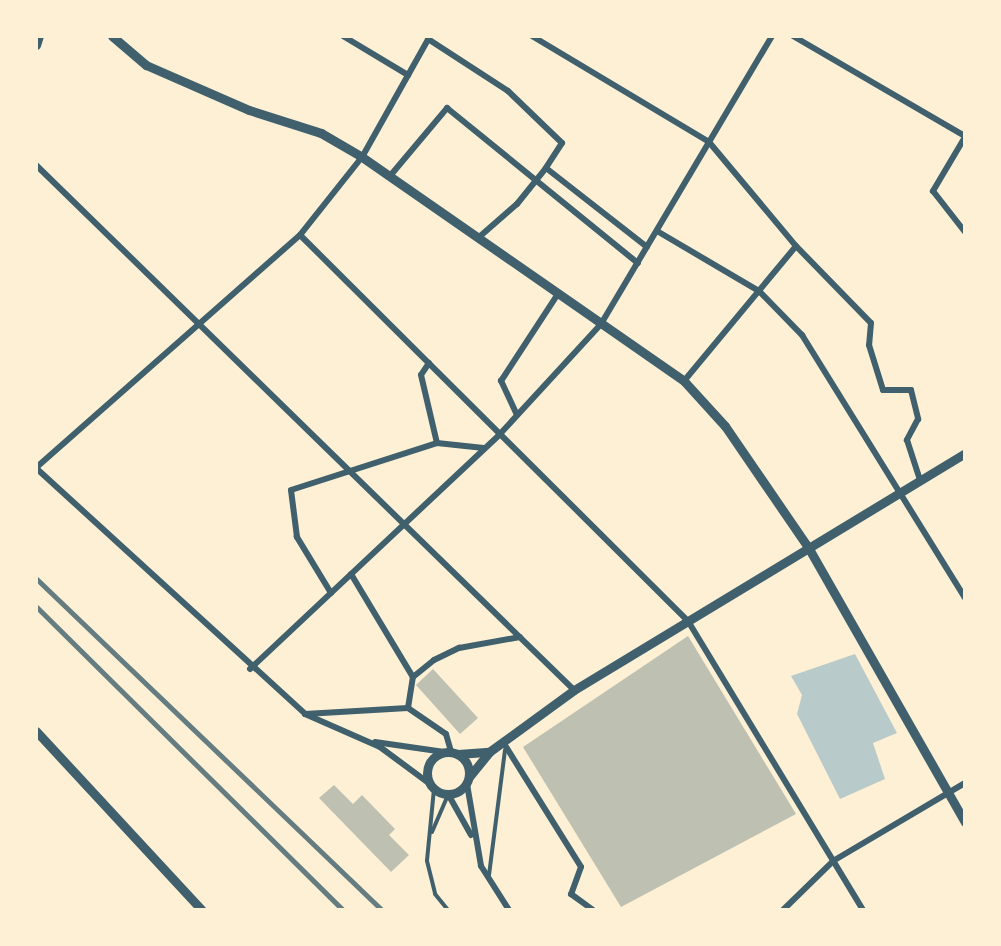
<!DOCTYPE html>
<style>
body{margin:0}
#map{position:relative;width:1001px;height:946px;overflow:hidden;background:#fdf0d5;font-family:Commissioner,sans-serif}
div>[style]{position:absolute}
.green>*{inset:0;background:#b9caca}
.building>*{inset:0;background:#bec0b2}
.service>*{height:4px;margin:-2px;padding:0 2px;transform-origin:2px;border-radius:2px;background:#3f606c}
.minor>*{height:6px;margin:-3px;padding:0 3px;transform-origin:3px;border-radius:3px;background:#3f606c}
.tertiary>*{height:9px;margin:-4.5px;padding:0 4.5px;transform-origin:4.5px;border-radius:4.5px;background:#3f606c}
.tertiary>.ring{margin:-4.5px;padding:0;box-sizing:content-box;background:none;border:9px solid #3f606c;border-radius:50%}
.rail>*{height:4.5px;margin:-2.25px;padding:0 2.25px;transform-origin:2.25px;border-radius:2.25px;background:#657d81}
span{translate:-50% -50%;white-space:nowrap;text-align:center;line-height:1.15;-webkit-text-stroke:4.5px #fdf0d5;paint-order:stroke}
.frame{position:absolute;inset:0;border:38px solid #fdf0d5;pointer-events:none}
</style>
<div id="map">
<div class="green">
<i style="clip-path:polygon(855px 654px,897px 733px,873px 743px,885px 779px,840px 799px,797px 714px,802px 695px,791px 676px)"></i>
</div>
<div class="building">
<i style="clip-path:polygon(688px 636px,796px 814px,621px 907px,523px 747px)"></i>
<i style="clip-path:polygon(433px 669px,478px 718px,460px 734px,416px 685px)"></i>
<i style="clip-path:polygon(334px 785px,353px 804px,362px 795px,395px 829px,389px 835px,409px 855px,391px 872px,319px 798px)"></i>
</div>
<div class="service">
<i style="left:434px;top:789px;width:72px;rotate:95.6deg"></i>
<i style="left:427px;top:861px;width:34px;rotate:76deg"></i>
<i style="left:435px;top:894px;width:21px;rotate:51deg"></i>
<i style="left:432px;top:832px;width:40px;rotate:-66.6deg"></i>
<i style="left:489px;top:875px;width:126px;rotate:-82.7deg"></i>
</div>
<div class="minor">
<i style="left:343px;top:36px;width:76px;rotate:31deg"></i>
<i style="left:430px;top:36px;width:139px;rotate:119.3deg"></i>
<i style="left:362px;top:157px;width:100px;rotate:128.5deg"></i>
<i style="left:300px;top:235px;width:352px;rotate:138.6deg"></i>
<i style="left:36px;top:468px;width:365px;rotate:42.4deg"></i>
<i style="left:305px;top:714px;width:82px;rotate:23.7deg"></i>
<i style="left:380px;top:747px;width:62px;rotate:36.5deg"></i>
<i style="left:532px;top:36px;width:206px;rotate:30.9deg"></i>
<i style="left:709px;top:142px;width:136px;rotate:50.1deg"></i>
<i style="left:796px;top:246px;width:107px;rotate:45.8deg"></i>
<i style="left:871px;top:323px;width:22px;rotate:95deg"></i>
<i style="left:869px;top:345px;width:47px;rotate:72.7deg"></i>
<i style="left:883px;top:390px;width:28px"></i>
<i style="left:911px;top:390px;width:30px;rotate:76deg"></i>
<i style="left:918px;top:419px;width:24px;rotate:118deg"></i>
<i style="left:907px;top:440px;width:42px;rotate:72deg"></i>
<i style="left:793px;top:36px;width:199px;rotate:30.2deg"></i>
<i style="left:428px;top:39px;width:95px;rotate:33deg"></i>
<i style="left:508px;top:91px;width:75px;rotate:43.9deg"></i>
<i style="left:562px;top:143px;width:30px;rotate:123deg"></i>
<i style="left:546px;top:168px;width:128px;rotate:38deg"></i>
<i style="left:965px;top:137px;width:63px;rotate:120.7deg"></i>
<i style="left:933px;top:191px;width:52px;rotate:52deg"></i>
<i style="left:36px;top:165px;width:752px;rotate:44.3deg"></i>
<i style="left:390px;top:176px;width:89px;rotate:-50deg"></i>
<i style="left:447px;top:108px;width:246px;rotate:39.1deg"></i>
<i style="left:657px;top:231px;width:118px;rotate:30.5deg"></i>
<i style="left:759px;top:291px;width:62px;rotate:45.7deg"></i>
<i style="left:802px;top:335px;width:309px;rotate:58.2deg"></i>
<i style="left:300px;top:235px;width:547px;rotate:44.85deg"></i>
<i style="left:688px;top:621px;width:338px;rotate:58.8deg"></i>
<i style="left:478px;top:238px;width:52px;rotate:-41.1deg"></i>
<i style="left:517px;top:204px;width:46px;rotate:-51.1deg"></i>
<i style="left:429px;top:363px;width:14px;rotate:124deg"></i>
<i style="left:421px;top:375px;width:70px;rotate:76.8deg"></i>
<i style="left:684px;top:381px;width:175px;rotate:-50.3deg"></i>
<i style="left:517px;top:415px;width:38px;rotate:-115deg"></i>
<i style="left:501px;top:381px;width:104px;rotate:-56.8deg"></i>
<i style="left:351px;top:574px;width:120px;rotate:59deg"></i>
<i style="left:331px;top:593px;width:66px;rotate:-121.3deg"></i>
<i style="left:297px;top:537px;width:47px;rotate:-97.3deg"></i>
<i style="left:291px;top:490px;width:153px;rotate:-17.8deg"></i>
<i style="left:437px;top:443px;width:47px;rotate:6.1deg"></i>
<i style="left:250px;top:669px;width:343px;rotate:-43.2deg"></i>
<i style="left:500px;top:434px;width:149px;rotate:-47.4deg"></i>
<i style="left:601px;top:324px;width:335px;rotate:-59.3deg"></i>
<i style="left:408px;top:708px;width:31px;rotate:-81deg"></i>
<i style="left:413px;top:677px;width:27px;rotate:-39deg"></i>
<i style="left:434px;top:660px;width:28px;rotate:-26deg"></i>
<i style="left:459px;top:648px;width:62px;rotate:-10.2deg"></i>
<i style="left:305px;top:714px;width:103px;rotate:-3.3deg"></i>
<i style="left:408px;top:708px;width:46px;rotate:34.4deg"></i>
<i style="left:446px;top:734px;width:19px;rotate:74deg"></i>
<i style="left:375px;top:742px;width:70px;rotate:8.2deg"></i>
<i style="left:503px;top:742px;width:147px;rotate:58deg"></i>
<i style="left:581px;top:867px;width:29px;rotate:110deg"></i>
<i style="left:571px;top:894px;width:27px;rotate:36deg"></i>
<i style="left:467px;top:784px;width:83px;rotate:80.3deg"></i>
<i style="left:481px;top:866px;width:52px;rotate:57.5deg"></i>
<i style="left:448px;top:794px;width:47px;rotate:60.7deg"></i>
<i style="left:783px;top:910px;width:70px;rotate:-44.4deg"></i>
<i style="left:833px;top:861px;width:153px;rotate:-30.6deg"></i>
</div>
<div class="tertiary">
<i style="left:112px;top:36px;width:45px;rotate:40.5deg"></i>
<i style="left:146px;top:65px;width:112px;rotate:23.6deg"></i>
<i style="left:249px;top:110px;width:76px;rotate:17.7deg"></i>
<i style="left:321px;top:133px;width:48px;rotate:30.3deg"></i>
<i style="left:362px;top:157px;width:392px;rotate:34.8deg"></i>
<i style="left:684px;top:381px;width:61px;rotate:47.7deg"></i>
<i style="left:725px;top:426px;width:147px;rotate:55.6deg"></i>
<i style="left:808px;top:547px;width:317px;rotate:60.3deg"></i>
<i style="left:36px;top:45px;width:9px;rotate:-72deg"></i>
<i style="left:36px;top:731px;width:244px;rotate:47.2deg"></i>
<i class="ring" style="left:427px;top:752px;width:33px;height:33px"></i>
<i style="left:458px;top:754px;width:31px;rotate:-4deg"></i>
<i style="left:469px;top:777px;width:32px;rotate:-51deg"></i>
<i style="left:489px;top:752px;width:105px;rotate:-36.1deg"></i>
<i style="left:574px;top:690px;width:457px;rotate:-31.2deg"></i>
</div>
<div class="rail">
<i style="left:36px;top:578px;width:480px;rotate:43.8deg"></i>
<i style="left:36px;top:606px;width:432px;rotate:44.7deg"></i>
</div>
<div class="frame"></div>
</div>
